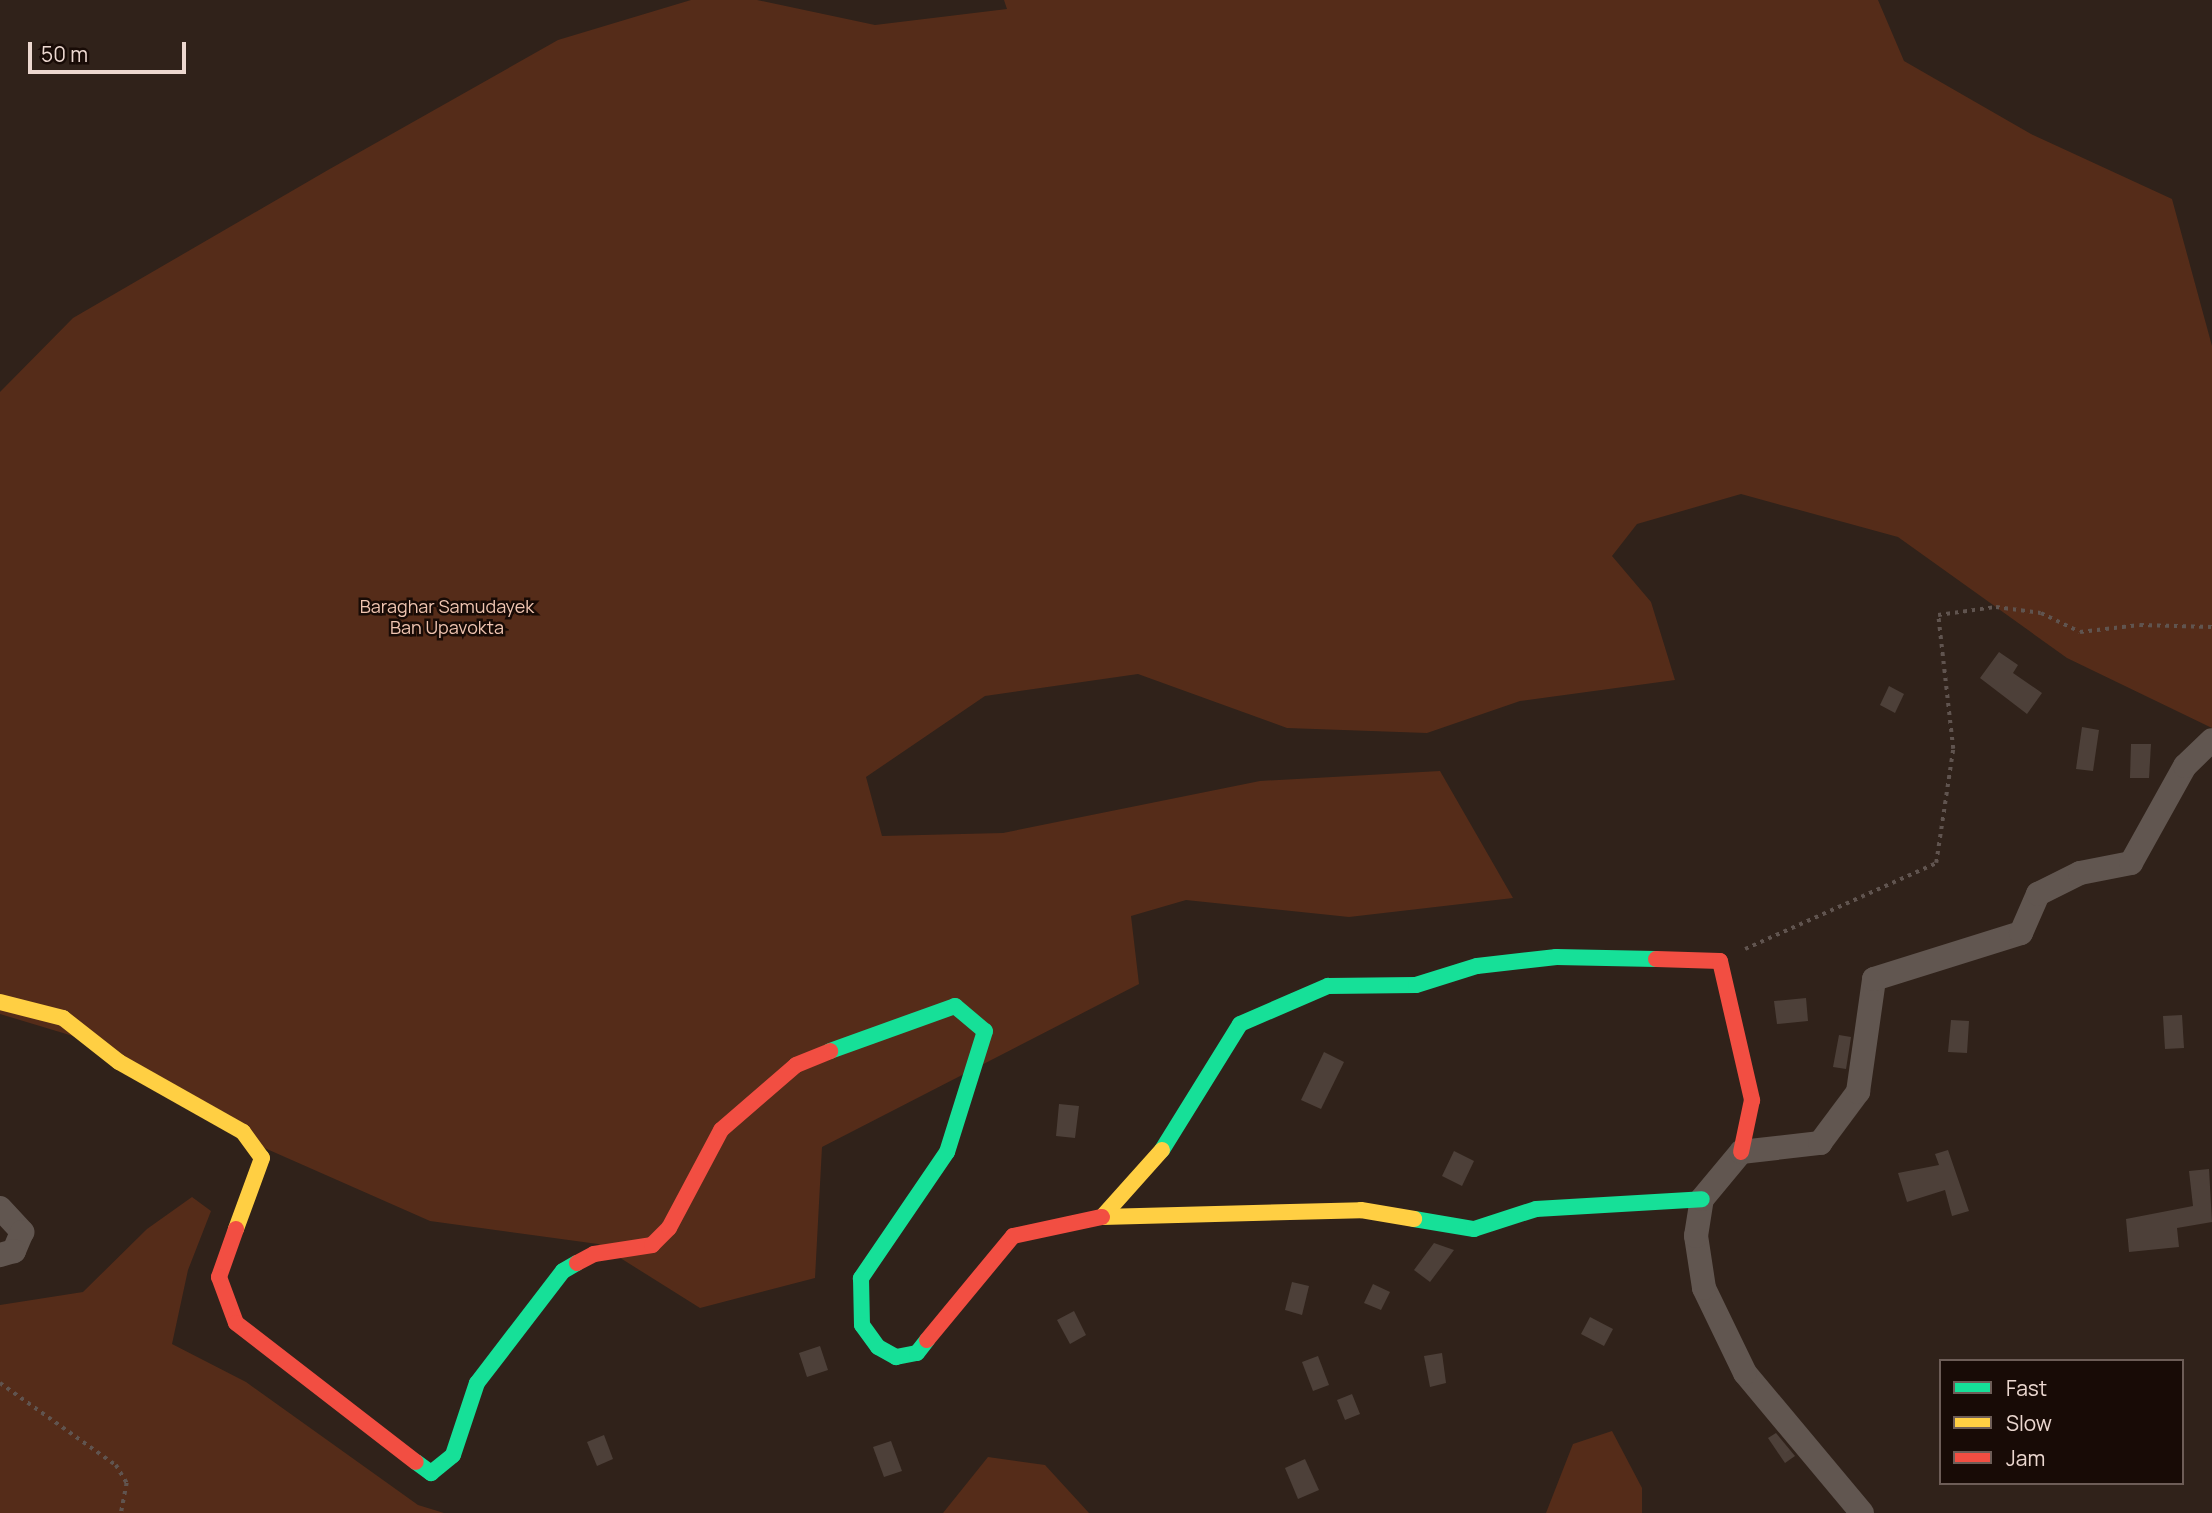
<!DOCTYPE html>
<style>
body{margin:0}
#map{position:relative;width:2212px;height:1513px;overflow:hidden;background:#30221a;font-family:Manrope,sans-serif}
div>[style]{position:absolute}
.green>*{inset:0;background:#552c19}
.building>*{inset:0;background:#4d4039}
.path>*{height:3.5px;margin-top:-1.75px;transform-origin:0;background:repeating-linear-gradient(90deg,#60544f 0 3.5px,transparent 0 8.5px)}
.street>*{height:24px;margin:-12px;padding:0 12px;transform-origin:12px;border-radius:12px;background:#615650}
.fast>*{height:16px;margin:-8px;padding:0 8px;transform-origin:8px;border-radius:8px;background:#16e098}
.slow>*{height:16px;margin:-8px;padding:0 8px;transform-origin:8px;border-radius:8px;background:#ffcf43}
.jam>*{height:16px;margin:-8px;padding:0 8px;transform-origin:8px;border-radius:8px;background:#f24e42}
span{translate:-50% -50%;white-space:nowrap;text-align:center;line-height:1.15;-webkit-text-stroke:5px #180b06;paint-order:stroke}
.park-label{font-size:18px;color:#f0c5b1}
.legend{position:absolute;left:1939px;top:1359px;width:245px;height:126px;box-sizing:border-box;background:#180b06;border:2px solid #6d5d57;margin:0;padding:9px 12px;list-style:none;font-size:21px;color:#ecd8d0}
.legend li{display:flex;align-items:center;gap:14px;height:35px}
.legend b{width:35px;border:2px solid #6d5d57}
.scale{position:absolute;left:28px;top:42px;width:158px;height:32px;box-sizing:border-box;border:4px solid #ecd8d0;border-top:0;padding-left:9px;font-size:21px;line-height:24px;white-space:nowrap;color:#ecd8d0;-webkit-text-stroke:5px #180b06;paint-order:stroke}
</style>
<div id="map">
<div class="green">
<i style="clip-path:polygon(691px 0,757px 0,875px 25px,1007px 9px,1004px 0,1878px 0,1904px 61px,2031px 134px,2172px 199px,2212px 346px,2212px 728px,2067px 658px,1898px 537px,1741px 494px,1637px 524px,1612px 556px,1651px 602px,1675px 680px,1520px 701px,1427px 733px,1287px 728px,1138px 674px,985px 696px,866px 777px,882px 836px,1003px 833px,1260px 781px,1440px 771px,1513px 898px,1349px 917px,1186px 900px,1131px 916px,1139px 984px,822px 1147px,815px 1278px,700px 1308px,598px 1244px,430px 1221px,260px 1146px,73px 1036px,0 1014px,0 392px,73px 318px,328px 170px,558px 40px)"></i>
<i style="clip-path:polygon(192px 1197px,211px 1211px,188px 1270px,172px 1344px,246px 1382px,418px 1505px,444px 1513px,0 1513px,0 1305px,83px 1292px,147px 1229px)"></i>
<i style="clip-path:polygon(1612px 1431px,1642px 1488px,1642px 1513px,1546px 1513px,1573px 1444px)"></i>
<i style="clip-path:polygon(988px 1457px,1045px 1465px,1089px 1513px,943px 1513px)"></i>
</div>
<div class="building">
<i style="clip-path:polygon(1999px 652px,2018px 665px,2013px 673px,2042px 693px,2027px 714px,1980px 678px)"></i>
<i style="clip-path:polygon(1889px 686px,1904px 694px,1895px 713px,1880px 705px)"></i>
<i style="clip-path:polygon(2082px 727px,2099px 730px,2093px 771px,2076px 769px)"></i>
<i style="clip-path:polygon(2131px 744px,2151px 744px,2149px 778px,2130px 778px)"></i>
<i style="clip-path:polygon(1806px 998px,1808px 1021px,1777px 1024px,1774px 1001px)"></i>
<i style="clip-path:polygon(2182px 1015px,2184px 1048px,2165px 1049px,2163px 1016px)"></i>
<i style="clip-path:polygon(1951px 1020px,1969px 1021px,1967px 1053px,1948px 1052px)"></i>
<i style="clip-path:polygon(1839px 1035px,1851px 1037px,1846px 1069px,1833px 1067px)"></i>
<i style="clip-path:polygon(1324px 1052px,1344px 1062px,1321px 1109px,1301px 1100px)"></i>
<i style="clip-path:polygon(1059px 1104px,1079px 1106px,1075px 1138px,1056px 1136px)"></i>
<i style="clip-path:polygon(1948px 1150px,1969px 1211px,1952px 1216px,1945px 1190px,1907px 1202px,1898px 1173px,1939px 1165px,1935px 1154px)"></i>
<i style="clip-path:polygon(1454px 1151px,1474px 1161px,1462px 1186px,1442px 1176px)"></i>
<i style="clip-path:polygon(2209px 1169px,2212px 1222px,2177px 1228px,2179px 1247px,2129px 1252px,2126px 1219px,2193px 1206px,2189px 1171px)"></i>
<i style="clip-path:polygon(1434px 1243px,1454px 1250px,1430px 1282px,1414px 1270px)"></i>
<i style="clip-path:polygon(1292px 1282px,1309px 1286px,1302px 1315px,1285px 1310px)"></i>
<i style="clip-path:polygon(1373px 1284px,1390px 1292px,1381px 1310px,1364px 1303px)"></i>
<i style="clip-path:polygon(1074px 1311px,1086px 1335px,1070px 1344px,1057px 1320px)"></i>
<i style="clip-path:polygon(1590px 1317px,1613px 1329px,1604px 1346px,1581px 1334px)"></i>
<i style="clip-path:polygon(820px 1346px,828px 1370px,807px 1377px,799px 1353px)"></i>
<i style="clip-path:polygon(1442px 1353px,1446px 1383px,1430px 1387px,1424px 1356px)"></i>
<i style="clip-path:polygon(1318px 1356px,1329px 1385px,1313px 1391px,1302px 1362px)"></i>
<i style="clip-path:polygon(1352px 1394px,1360px 1414px,1345px 1420px,1337px 1400px)"></i>
<i style="clip-path:polygon(1776px 1433px,1795px 1456px,1785px 1463px,1768px 1438px)"></i>
<i style="clip-path:polygon(604px 1435px,613px 1459px,597px 1466px,587px 1442px)"></i>
<i style="clip-path:polygon(891px 1441px,902px 1471px,884px 1477px,873px 1447px)"></i>
<i style="clip-path:polygon(1305px 1459px,1319px 1490px,1298px 1499px,1285px 1468px)"></i>
</div>
<div class="path">
<i style="left:1745px;top:949px;width:209px;rotate:-24.2deg"></i>
<i style="left:1936px;top:863px;width:115px;rotate:-81.5deg"></i>
<i style="left:1953px;top:749px;width:135px;rotate:-96.4deg"></i>
<i style="left:1938px;top:615px;width:59px;rotate:-7.9deg"></i>
<i style="left:1996px;top:607px;width:45px;rotate:7.6deg"></i>
<i style="left:2041px;top:613px;width:43px;rotate:26deg"></i>
<i style="left:2080px;top:632px;width:60px;rotate:-6.7deg"></i>
<i style="left:2140px;top:625px;width:72px;rotate:1.6deg"></i>
<i style="left:0;top:1383px;width:142px;rotate:35.3deg"></i>
<i style="left:116px;top:1465px;width:21px;rotate:59deg"></i>
<i style="left:127px;top:1483px;width:31px;rotate:101deg"></i>
</div>
<div class="street">
<i style="left:0;top:1208px;width:33px;rotate:47deg"></i>
<i style="left:22px;top:1232px;width:21px;rotate:113deg"></i>
<i style="left:14px;top:1251px;width:15px;rotate:164deg"></i>
<i style="left:1862px;top:1513px;width:182px;rotate:-129.9deg"></i>
<i style="left:1745px;top:1373px;width:94px;rotate:-115.8deg"></i>
<i style="left:1704px;top:1288px;width:53px;rotate:-98.7deg"></i>
<i style="left:1696px;top:1236px;width:37px;rotate:-81deg"></i>
<i style="left:1702px;top:1199px;width:61px;rotate:-50.3deg"></i>
<i style="left:1741px;top:1152px;width:80px;rotate:-6.5deg"></i>
<i style="left:1820px;top:1143px;width:64px;rotate:-53.3deg"></i>
<i style="left:1858px;top:1092px;width:114px;rotate:-81.9deg"></i>
<i style="left:1874px;top:979px;width:154px;rotate:-17.4deg"></i>
<i style="left:2021px;top:933px;width:43px;rotate:-66.4deg"></i>
<i style="left:2038px;top:894px;width:47px;rotate:-26.6deg"></i>
<i style="left:2080px;top:873px;width:52px;rotate:-11.1deg"></i>
<i style="left:2131px;top:863px;width:111px;rotate:-60.9deg"></i>
<i style="left:2185px;top:766px;width:37px;rotate:-44deg"></i>
</div>
<div class="fast">
<i style="left:830px;top:1051px;width:133px;rotate:-19.8deg"></i>
<i style="left:955px;top:1006px;width:39px;rotate:40deg"></i>
<i style="left:985px;top:1031px;width:127px;rotate:107.4deg"></i>
<i style="left:947px;top:1152px;width:153px;rotate:124.3deg"></i>
<i style="left:861px;top:1278px;width:47px;rotate:88.8deg"></i>
<i style="left:862px;top:1325px;width:27px;rotate:54deg"></i>
<i style="left:878px;top:1347px;width:21px;rotate:29deg"></i>
<i style="left:896px;top:1357px;width:21px;rotate:-11deg"></i>
<i style="left:917px;top:1353px;width:16px;rotate:-52deg"></i>
<i style="left:1162px;top:1150px;width:148px;rotate:-58.2deg"></i>
<i style="left:1240px;top:1024px;width:96px;rotate:-23.4deg"></i>
<i style="left:1328px;top:986px;width:88px;rotate:-0.7deg"></i>
<i style="left:1416px;top:985px;width:64px;rotate:-17.3deg"></i>
<i style="left:1477px;top:966px;width:80px;rotate:-6.5deg"></i>
<i style="left:1556px;top:957px;width:100px;rotate:1.1deg"></i>
<i style="left:1414px;top:1219px;width:61px;rotate:9.5deg"></i>
<i style="left:1474px;top:1229px;width:65px;rotate:-17.9deg"></i>
<i style="left:1536px;top:1209px;width:166px;rotate:-3.4deg"></i>
<i style="left:416px;top:1462px;width:19px;rotate:36deg"></i>
<i style="left:431px;top:1473px;width:28px;rotate:-39deg"></i>
<i style="left:453px;top:1455px;width:76px;rotate:-71.6deg"></i>
<i style="left:477px;top:1383px;width:141px;rotate:-52.5deg"></i>
<i style="left:563px;top:1271px;width:16px;rotate:-30deg"></i>
</div>
<div class="slow">
<i style="left:0;top:1002px;width:65px;rotate:14.3deg"></i>
<i style="left:63px;top:1018px;width:71px;rotate:38.2deg"></i>
<i style="left:119px;top:1062px;width:142px;rotate:29.4deg"></i>
<i style="left:243px;top:1132px;width:32px;rotate:54deg"></i>
<i style="left:262px;top:1158px;width:76px;rotate:110.1deg"></i>
<i style="left:1162px;top:1150px;width:90px;rotate:131.8deg"></i>
<i style="left:1102px;top:1217px;width:259px;rotate:-1.5deg"></i>
<i style="left:1361px;top:1210px;width:54px;rotate:9.6deg"></i>
</div>
<div class="jam">
<i style="left:1656px;top:959px;width:64px;rotate:1.8deg"></i>
<i style="left:1720px;top:961px;width:143px;rotate:77deg"></i>
<i style="left:1752px;top:1100px;width:53px;rotate:101.9deg"></i>
<i style="left:236px;top:1229px;width:51px;rotate:109.5deg"></i>
<i style="left:219px;top:1277px;width:49px;rotate:69.7deg"></i>
<i style="left:236px;top:1323px;width:227px;rotate:37.7deg"></i>
<i style="left:577px;top:1263px;width:19px;rotate:-28deg"></i>
<i style="left:594px;top:1254px;width:59px;rotate:-8.8deg"></i>
<i style="left:652px;top:1245px;width:24px;rotate:-45deg"></i>
<i style="left:669px;top:1228px;width:111px;rotate:-62deg"></i>
<i style="left:721px;top:1130px;width:99px;rotate:-40.9deg"></i>
<i style="left:796px;top:1065px;width:37px;rotate:-22deg"></i>
<i style="left:927px;top:1340px;width:135px;rotate:-50.4deg"></i>
<i style="left:1013px;top:1236px;width:91px;rotate:-12.1deg"></i>
</div>
<div class="park-label">
<span style="left:447px;top:617px">Baraghar Samudayek<br>Ban Upavokta</span>
</div>
<ul class="legend">
<li><b style="height:9px;background:#16e098"></b>Fast</li>
<li><b style="height:9px;background:#ffcf43"></b>Slow</li>
<li><b style="height:9px;background:#f24e42"></b>Jam</li>
</ul>
<div class="scale">50 m</div>
</div>
